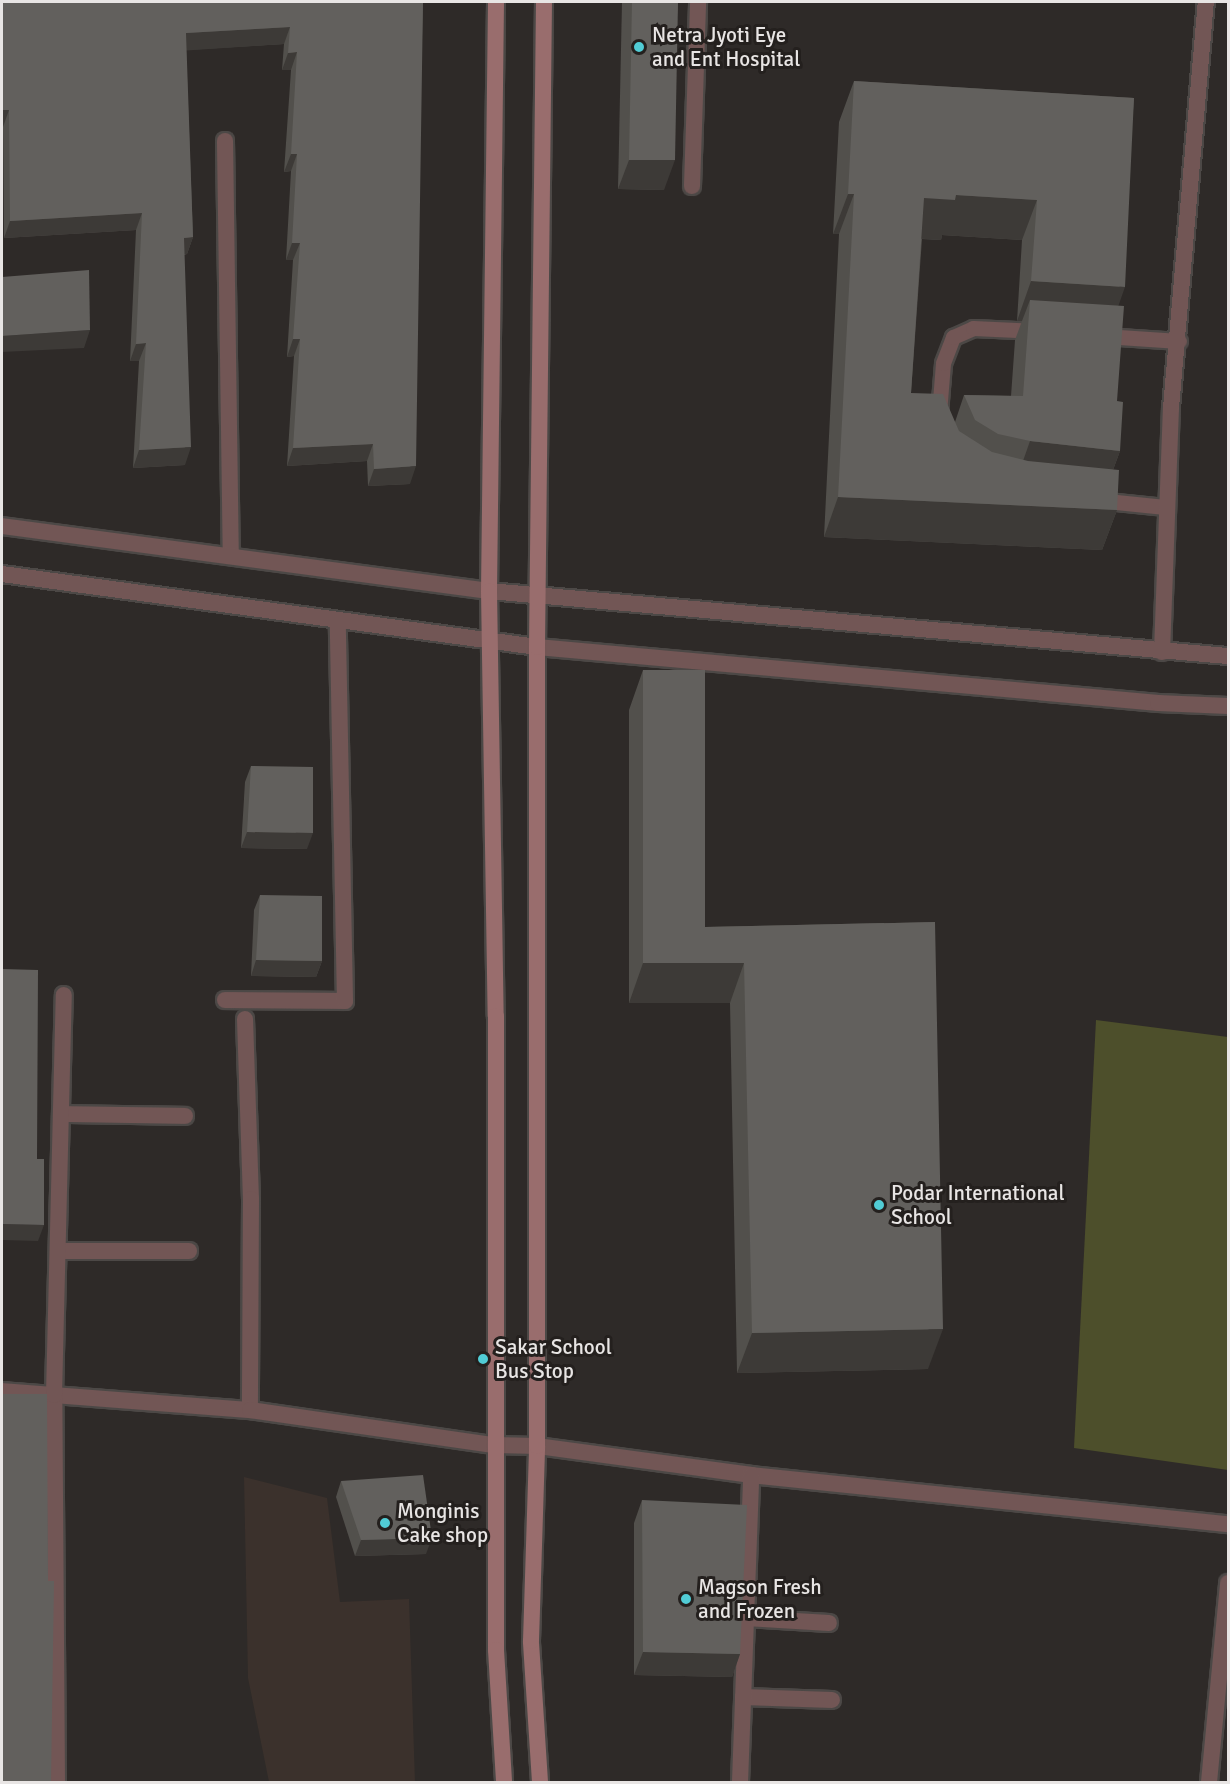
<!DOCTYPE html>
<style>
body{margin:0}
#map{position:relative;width:1230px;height:1784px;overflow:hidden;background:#2e2a28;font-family:Signika,sans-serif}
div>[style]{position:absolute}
.built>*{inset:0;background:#3b312c}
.green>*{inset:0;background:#4d4f2b}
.roads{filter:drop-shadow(2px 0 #4c4846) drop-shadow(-2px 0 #4c4846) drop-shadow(0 2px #4c4846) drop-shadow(0 -2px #4c4846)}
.service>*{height:15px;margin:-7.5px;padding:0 7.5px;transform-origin:7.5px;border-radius:7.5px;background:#725655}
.minor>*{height:16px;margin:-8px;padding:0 8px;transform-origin:8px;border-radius:8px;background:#725655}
.tertiary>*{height:16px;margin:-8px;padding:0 8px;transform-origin:8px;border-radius:8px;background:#725655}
.secondary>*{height:16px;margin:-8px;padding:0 8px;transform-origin:8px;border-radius:8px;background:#996d6d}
.wall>*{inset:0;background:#52504c}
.shaded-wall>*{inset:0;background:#3d3a37}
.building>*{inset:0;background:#62605d}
.dots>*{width:16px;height:16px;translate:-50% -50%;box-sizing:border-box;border:3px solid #24201e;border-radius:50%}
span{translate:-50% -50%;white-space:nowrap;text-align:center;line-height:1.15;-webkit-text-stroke:6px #24201e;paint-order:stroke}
.poi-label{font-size:21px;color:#e8e5e4}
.left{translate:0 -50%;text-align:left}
.frame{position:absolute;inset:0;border:3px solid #e8e5e4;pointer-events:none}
</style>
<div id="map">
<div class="built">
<i style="clip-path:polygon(244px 1477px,327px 1498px,340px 1602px,409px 1599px,415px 1782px,269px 1782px,248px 1678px)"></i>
</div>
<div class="green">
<i style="clip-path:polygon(1096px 1020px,1228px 1037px,1228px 1470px,1074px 1448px)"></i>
</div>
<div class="roads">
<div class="service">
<i style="left:1104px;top:336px;width:75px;rotate:3.8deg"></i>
<i style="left:939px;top:413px;width:50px;rotate:-85.4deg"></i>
<i style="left:943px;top:363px;width:28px;rotate:-69deg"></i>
<i style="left:953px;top:337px;width:22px;rotate:-24deg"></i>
<i style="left:973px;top:328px;width:65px;rotate:2.6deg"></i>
<i style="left:1097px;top:500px;width:68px;rotate:5.9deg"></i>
</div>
<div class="minor">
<i style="left:225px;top:141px;width:415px;rotate:89.2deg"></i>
<i style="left:692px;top:186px;width:184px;rotate:-88.1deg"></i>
<i style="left:1162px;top:652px;width:244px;rotate:-87.9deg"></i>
<i style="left:1171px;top:408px;width:408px;rotate:-85.1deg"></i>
<i style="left:225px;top:1000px;width:120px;rotate:0.5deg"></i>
<i style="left:345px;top:1001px;width:381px;rotate:-91.1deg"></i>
<i style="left:245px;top:1019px;width:180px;rotate:88.1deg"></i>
<i style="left:251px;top:1199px;width:211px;rotate:90.3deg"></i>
<i style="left:61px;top:1114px;width:124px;rotate:0.9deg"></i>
<i style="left:58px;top:1251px;width:131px"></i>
<i style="left:2px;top:1391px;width:249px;rotate:4.4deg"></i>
<i style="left:250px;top:1410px;width:246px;rotate:8.2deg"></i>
<i style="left:494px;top:1445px;width:43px;rotate:1.3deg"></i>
<i style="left:537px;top:1446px;width:216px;rotate:7.7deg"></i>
<i style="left:751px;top:1475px;width:480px;rotate:5.9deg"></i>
<i style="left:746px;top:1618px;width:83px;rotate:3.4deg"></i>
<i style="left:743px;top:1697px;width:89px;rotate:1.9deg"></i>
<i style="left:57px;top:1782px;width:387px;rotate:-90.4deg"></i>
<i style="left:54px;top:1395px;width:400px;rotate:-88.6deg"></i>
<i style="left:740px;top:1782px;width:307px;rotate:-87.9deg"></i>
<i style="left:1209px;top:1782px;width:200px;rotate:-84.5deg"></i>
</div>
<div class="tertiary">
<i style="left:2px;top:526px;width:491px;rotate:7.6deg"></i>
<i style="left:489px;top:591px;width:742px;rotate:5.03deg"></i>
<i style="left:2px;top:574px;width:540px;rotate:7.77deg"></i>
<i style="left:537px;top:647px;width:624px;rotate:5.15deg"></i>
<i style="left:1158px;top:703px;width:70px;rotate:2.5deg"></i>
</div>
<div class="secondary">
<i style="left:496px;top:2px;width:589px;rotate:90.68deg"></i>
<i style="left:489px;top:591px;width:425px;rotate:89.1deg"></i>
<i style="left:496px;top:1016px;width:634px;rotate:90deg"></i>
<i style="left:496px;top:1650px;width:132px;rotate:86.5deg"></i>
<i style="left:540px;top:1782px;width:141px;rotate:-93.7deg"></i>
<i style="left:531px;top:1641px;width:195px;rotate:-88.2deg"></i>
<i style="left:537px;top:1446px;width:799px;rotate:-90deg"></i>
<i style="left:537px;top:647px;width:645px;rotate:-89.38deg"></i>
</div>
</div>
<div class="wall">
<i style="clip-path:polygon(2px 2px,423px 2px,410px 484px,368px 486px,367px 461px,287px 466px,294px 356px,287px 357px,293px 260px,286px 260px,291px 171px,284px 172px,291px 70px,282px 70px,284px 44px,186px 50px,193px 237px,187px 254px,184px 255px,185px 465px,133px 468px,139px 361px,130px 361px,136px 230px,4px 238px,3px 127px,2px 127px)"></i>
<i style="clip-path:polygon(622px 2px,678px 2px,664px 190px,618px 189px)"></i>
<i style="clip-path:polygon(evenodd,854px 81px,1134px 98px,1118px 306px,1117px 401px,1120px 451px,1113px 470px,1117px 510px,1102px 550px,824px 537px,839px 234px,833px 234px,839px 122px,854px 81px,942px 235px,1022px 240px,1017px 321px,1022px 321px,1015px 340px,1011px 396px,964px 395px,955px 422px,911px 393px,922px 239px,941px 240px,942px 235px)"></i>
<i style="clip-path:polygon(643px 670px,705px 927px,935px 922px,928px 1369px,737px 1373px,730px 1003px,629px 1003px,629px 710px)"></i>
<i style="clip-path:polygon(251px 766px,307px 849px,241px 848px,245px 782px)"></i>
<i style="clip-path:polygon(260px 895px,322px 961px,316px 977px,251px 976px,254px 910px)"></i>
<i style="clip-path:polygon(341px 1481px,426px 1554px,355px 1556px,336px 1497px)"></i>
<i style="clip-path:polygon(642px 1500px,740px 1654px,732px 1677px,634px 1675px,634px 1523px)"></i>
</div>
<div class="shaded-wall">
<i style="clip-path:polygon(290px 27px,284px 44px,179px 51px,186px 33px)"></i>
<i style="clip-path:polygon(297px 52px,291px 70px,282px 70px,288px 53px)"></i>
<i style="clip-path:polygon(2px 110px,9px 110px,3px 127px,2px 127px)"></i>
<i style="clip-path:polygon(291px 154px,297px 154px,291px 171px,284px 172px)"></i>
<i style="clip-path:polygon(629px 160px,675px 160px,664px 190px,618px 189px)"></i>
<i style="clip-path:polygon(848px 194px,854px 194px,839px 234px,833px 234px)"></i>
<i style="clip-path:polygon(956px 195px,1037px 200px,1022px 240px,942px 235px,941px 240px,910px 238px,924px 198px)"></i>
<i style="clip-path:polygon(142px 213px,136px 230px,4px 238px,10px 221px)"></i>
<i style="clip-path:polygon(193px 237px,187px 254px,178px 255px,184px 238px)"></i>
<i style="clip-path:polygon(292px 243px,300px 243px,293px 260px,286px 260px)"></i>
<i style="clip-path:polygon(1031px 281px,1125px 287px,1111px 327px,1030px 300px,1022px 321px,1017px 321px)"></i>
<i style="clip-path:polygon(90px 330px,84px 348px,2px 352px,2px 336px)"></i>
<i style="clip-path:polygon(293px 339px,300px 339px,294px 356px,287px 357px)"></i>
<i style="clip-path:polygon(146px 343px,139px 361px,130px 361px,136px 344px)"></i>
<i style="clip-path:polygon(1030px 441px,1120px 451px,1105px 491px,1016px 481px)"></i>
<i style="clip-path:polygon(373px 444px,367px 461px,287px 466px,293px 448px)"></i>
<i style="clip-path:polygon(191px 447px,185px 465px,133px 468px,139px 450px)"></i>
<i style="clip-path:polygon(416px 466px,410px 484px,368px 486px,374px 469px)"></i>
<i style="clip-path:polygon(838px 497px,1117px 510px,1102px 550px,824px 537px)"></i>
<i style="clip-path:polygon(247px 832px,313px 833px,307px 849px,241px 848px)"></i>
<i style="clip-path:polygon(256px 960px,322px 961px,316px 977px,251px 976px)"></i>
<i style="clip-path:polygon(643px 963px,744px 963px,730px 1003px,629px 1003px)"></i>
<i style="clip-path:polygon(2px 1224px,44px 1225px,38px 1241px,2px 1240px)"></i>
<i style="clip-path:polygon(943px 1329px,928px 1369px,737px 1373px,752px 1333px)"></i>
<i style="clip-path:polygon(432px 1538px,426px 1554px,355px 1556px,361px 1540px)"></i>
<i style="clip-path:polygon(643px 1652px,740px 1654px,732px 1677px,634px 1675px)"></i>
</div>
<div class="building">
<i style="clip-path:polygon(2px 2px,423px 2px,416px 466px,374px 469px,373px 444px,293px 448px,300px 339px,293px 339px,300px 243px,292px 243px,297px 154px,291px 154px,297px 52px,288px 53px,290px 27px,186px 33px,193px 237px,184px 238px,191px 447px,139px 450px,146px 343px,136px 344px,142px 213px,10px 221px,9px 110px,2px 110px)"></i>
<i style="clip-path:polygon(632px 2px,678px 2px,675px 160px,629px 160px)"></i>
<i style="clip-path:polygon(854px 81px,1134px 98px,1125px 287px,1031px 281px,1037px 200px,956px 195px,955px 200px,924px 198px,911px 393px,943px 394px,959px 431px,992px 452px,1028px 461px,1119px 470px,1117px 510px,838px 497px,854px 194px,848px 194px)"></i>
<i style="clip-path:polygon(89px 270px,90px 330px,2px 336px,2px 277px)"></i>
<i style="clip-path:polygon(1030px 300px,1124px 306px,1117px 401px,1123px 402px,1120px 451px,1030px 441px,998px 434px,975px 420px,964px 395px,1023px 396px)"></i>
<i style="clip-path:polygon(643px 670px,705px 670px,705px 927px,935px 922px,943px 1329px,752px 1333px,744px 963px,643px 963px)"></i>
<i style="clip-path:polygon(251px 766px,313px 767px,313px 833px,247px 832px)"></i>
<i style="clip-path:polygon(260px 895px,322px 896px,322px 961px,256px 960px)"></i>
<i style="clip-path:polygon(2px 969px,38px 970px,37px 1159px,44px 1159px,44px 1225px,2px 1224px)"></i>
<i style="clip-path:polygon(2px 1394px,47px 1394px,48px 1581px,54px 1581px,51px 1782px,2px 1782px)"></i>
<i style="clip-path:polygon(423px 1475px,432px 1538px,361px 1540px,341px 1481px)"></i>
<i style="clip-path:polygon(642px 1500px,747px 1505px,740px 1654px,643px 1652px)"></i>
</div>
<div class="dots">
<i style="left:639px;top:47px;background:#51ccd5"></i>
<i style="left:879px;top:1205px;background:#51ccd5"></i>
<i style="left:483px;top:1359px;background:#51ccd5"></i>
<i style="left:385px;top:1523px;background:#51ccd5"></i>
<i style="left:686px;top:1599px;background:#51ccd5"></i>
</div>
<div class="poi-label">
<span class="left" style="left:652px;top:47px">Netra Jyoti Eye<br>and Ent Hospital</span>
<span class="left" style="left:891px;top:1205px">Podar International<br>School</span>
<span class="left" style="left:495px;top:1359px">Sakar School<br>Bus Stop</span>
<span class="left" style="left:397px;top:1523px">Monginis<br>Cake shop</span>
<span class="left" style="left:698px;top:1599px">Magson Fresh<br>and Frozen</span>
</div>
<div class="frame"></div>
</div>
